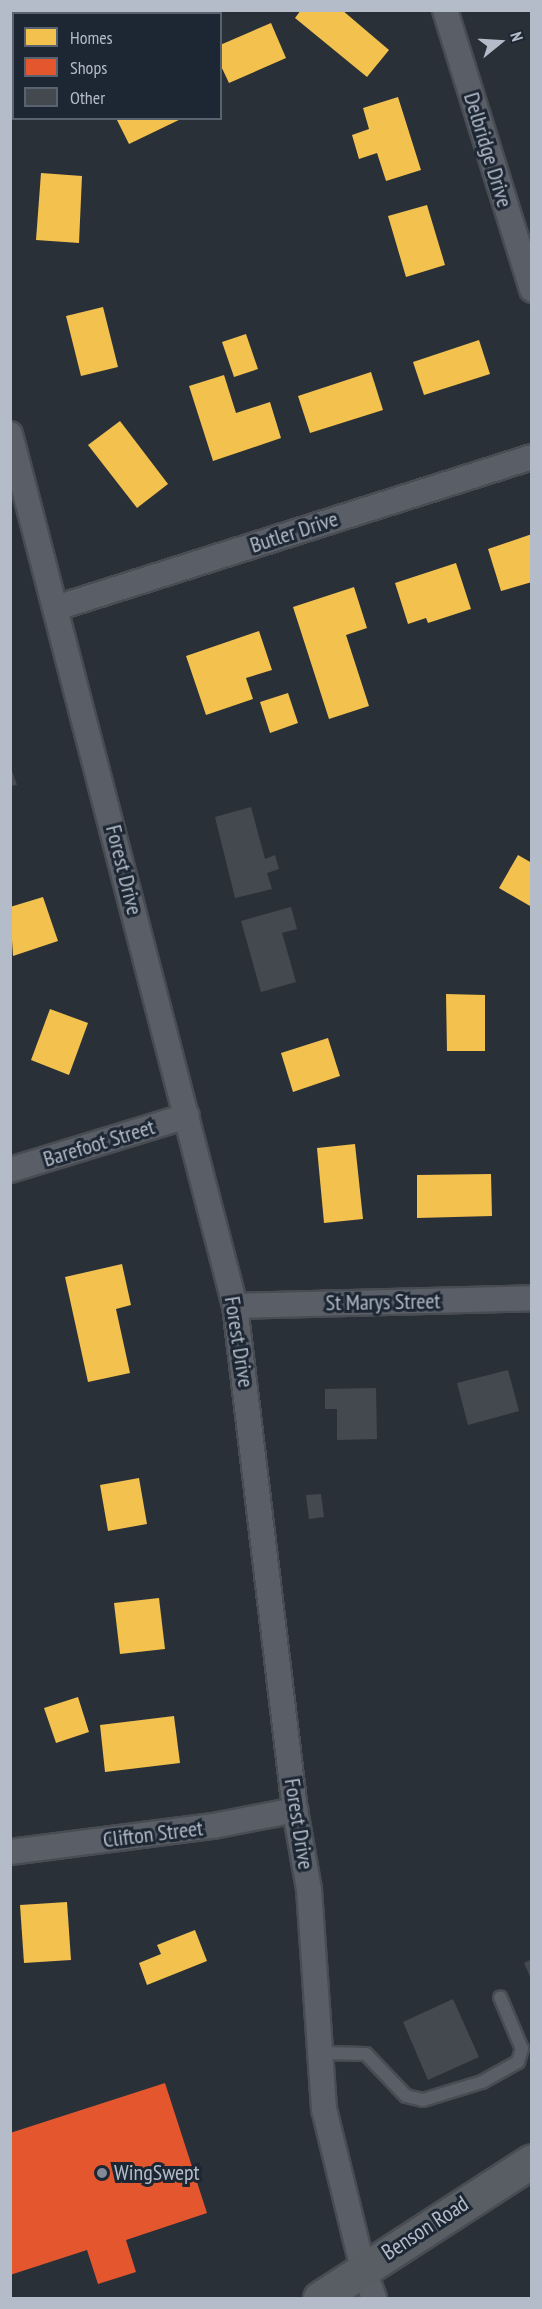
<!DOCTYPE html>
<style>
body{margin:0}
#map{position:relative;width:542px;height:2309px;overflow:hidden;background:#2a3038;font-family:"PT Sans Narrow",sans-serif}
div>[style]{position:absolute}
.homes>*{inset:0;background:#f2c14e}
.shops>*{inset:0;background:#e4572e}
.building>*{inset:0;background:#444950}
.roads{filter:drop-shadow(2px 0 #484c53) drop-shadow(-2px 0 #484c53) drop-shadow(0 2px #484c53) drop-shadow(0 -2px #484c53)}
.lane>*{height:12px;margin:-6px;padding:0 6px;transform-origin:6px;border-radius:6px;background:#5a5e66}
.street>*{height:24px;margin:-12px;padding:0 12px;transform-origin:12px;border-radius:12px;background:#5a5e66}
.secondary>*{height:33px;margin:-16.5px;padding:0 16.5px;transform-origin:16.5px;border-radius:16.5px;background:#595d64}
.dots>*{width:16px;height:16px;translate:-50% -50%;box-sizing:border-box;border:3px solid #1d2633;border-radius:50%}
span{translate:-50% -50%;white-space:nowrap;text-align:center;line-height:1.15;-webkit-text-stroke:6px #1d2633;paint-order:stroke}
.street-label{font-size:22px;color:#b4bcc9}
.poi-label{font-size:22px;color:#b4bcc9}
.left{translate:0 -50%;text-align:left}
.frame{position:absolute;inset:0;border:12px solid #b4bcc9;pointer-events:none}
.legend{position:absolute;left:12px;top:12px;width:210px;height:108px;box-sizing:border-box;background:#1d2633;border:2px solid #59626f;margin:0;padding:8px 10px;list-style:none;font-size:18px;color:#b4bcc9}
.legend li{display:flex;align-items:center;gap:12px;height:30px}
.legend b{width:30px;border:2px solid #59626f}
.north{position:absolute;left:470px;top:12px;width:60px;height:60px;-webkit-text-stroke:4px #1d2633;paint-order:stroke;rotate:72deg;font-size:16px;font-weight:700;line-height:24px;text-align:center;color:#b4bcc9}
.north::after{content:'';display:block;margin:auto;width:21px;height:27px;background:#b4bcc9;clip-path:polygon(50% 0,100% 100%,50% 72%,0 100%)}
</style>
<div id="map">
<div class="homes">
<i style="clip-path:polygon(301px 10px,342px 10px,389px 50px,367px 77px,295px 18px)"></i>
<i style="clip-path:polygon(271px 23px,286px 58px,229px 83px,220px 64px,220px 45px)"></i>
<i style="clip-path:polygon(398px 97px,421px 170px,386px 181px,377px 153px,359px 159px,352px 135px,369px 129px,363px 108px)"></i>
<i style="clip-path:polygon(116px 118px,183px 118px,129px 144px)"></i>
<i style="clip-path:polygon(41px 173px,82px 176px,79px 243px,36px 240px)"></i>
<i style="clip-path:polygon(427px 205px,445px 265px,406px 277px,388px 216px)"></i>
<i style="clip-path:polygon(103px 307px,118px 367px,81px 376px,66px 316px)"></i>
<i style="clip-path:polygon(246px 334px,258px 369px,234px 377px,222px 342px)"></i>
<i style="clip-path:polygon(479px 340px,490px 374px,424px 395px,413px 362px)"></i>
<i style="clip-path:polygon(371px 372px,383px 410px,310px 433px,298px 396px)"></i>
<i style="clip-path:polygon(224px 375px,236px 413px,270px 402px,281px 438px,213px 461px,189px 386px)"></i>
<i style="clip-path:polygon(120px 421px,168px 484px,137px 508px,88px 445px)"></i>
<i style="clip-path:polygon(532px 534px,532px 582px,501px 591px,488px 549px)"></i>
<i style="clip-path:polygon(456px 563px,471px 609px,428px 623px,426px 618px,408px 624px,395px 583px)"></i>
<i style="clip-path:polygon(354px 587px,367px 628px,346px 635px,369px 706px,329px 719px,293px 607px)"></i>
<i style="clip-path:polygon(259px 631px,272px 670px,246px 678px,253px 699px,206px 715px,186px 656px)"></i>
<i style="clip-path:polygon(288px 693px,298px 723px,270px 733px,260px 702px)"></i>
<i style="clip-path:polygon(518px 855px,532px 863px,530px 906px,499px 888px)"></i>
<i style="clip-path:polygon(43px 897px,58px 941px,13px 956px,10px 907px)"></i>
<i style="clip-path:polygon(446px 994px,485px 995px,485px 1051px,447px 1051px)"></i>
<i style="clip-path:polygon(50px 1009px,88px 1023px,69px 1075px,31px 1060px)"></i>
<i style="clip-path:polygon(328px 1038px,340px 1076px,293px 1092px,281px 1053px)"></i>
<i style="clip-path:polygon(355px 1144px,363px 1219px,324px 1223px,317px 1148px)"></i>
<i style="clip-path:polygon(491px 1174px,492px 1216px,417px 1218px,417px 1175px)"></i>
<i style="clip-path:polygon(122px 1264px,131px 1305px,116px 1309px,130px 1373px,88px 1382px,65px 1277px)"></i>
<i style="clip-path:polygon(139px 1478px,147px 1524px,108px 1531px,100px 1485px)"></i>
<i style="clip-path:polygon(159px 1598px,165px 1649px,120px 1654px,114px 1603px)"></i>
<i style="clip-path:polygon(78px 1697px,89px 1732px,56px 1743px,44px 1708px)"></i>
<i style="clip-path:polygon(174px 1716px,180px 1763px,105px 1772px,100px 1725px)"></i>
<i style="clip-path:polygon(67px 1902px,71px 1960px,24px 1963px,20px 1905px)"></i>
<i style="clip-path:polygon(195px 1930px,207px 1961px,147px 1985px,139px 1963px,161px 1954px,157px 1945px)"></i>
</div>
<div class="shops">
<i style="clip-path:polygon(165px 2083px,207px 2213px,126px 2240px,136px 2272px,98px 2284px,87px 2250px,10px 2275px,10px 2133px)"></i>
</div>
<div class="building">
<i style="clip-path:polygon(10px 765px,17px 785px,10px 786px)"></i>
<i style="clip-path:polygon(251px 807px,265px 859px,275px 855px,279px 869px,267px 873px,272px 889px,235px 898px,215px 817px)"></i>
<i style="clip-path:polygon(291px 907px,297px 929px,282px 933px,296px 982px,261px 992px,241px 921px)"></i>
<i style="clip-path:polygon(508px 1370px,519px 1411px,468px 1425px,457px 1383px)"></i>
<i style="clip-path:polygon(376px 1388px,377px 1439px,337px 1440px,337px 1409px,325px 1409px,325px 1389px)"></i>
<i style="clip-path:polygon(321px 1494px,324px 1517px,309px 1519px,306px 1495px)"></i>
<i style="clip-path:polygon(532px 1959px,532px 1981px,524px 1963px)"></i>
<i style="clip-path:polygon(453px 1999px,479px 2057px,428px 2080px,403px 2022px)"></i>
</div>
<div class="roads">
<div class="lane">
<i style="left:321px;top:2053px;width:45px;rotate:1.3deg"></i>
<i style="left:366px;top:2054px;width:58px;rotate:46.4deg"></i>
<i style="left:406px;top:2096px;width:17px;rotate:13deg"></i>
<i style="left:423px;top:2100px;width:62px;rotate:-17deg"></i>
<i style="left:482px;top:2082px;width:41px;rotate:-29.1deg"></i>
<i style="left:518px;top:2062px;width:14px;rotate:-73deg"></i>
<i style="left:522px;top:2049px;width:56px;rotate:-112.9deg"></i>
</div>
<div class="street">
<i style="left:445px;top:10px;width:293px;rotate:72.7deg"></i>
<i style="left:10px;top:434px;width:901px;rotate:75.53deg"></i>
<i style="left:235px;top:1306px;width:508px;rotate:83.21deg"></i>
<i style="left:295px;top:1810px;width:80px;rotate:80deg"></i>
<i style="left:309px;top:1889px;width:221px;rotate:86.1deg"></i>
<i style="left:324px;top:2109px;width:165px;rotate:76.3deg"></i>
<i style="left:363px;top:2269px;width:31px;rotate:69deg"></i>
<i style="left:56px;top:608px;width:499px;rotate:-17.6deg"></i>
<i style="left:10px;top:1170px;width:185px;rotate:-17deg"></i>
<i style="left:235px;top:1306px;width:297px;rotate:-1.5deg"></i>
<i style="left:10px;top:1852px;width:205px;rotate:-7.3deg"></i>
<i style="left:213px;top:1826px;width:84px;rotate:-11deg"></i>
</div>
<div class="secondary">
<i style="left:127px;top:14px;width:6px;rotate:-45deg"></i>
<i style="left:10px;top:88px;width:4px;rotate:-27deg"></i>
<i style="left:320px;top:2298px;width:252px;rotate:-32.9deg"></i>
</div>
</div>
<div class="dots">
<i style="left:102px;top:2173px;background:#848b96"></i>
</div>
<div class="street-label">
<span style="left:488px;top:150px;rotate:73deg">Delbridge Drive</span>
<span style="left:294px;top:532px;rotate:-18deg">Butler Drive</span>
<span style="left:124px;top:870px;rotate:76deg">Forest Drive</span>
<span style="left:99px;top:1143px;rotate:-17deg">Barefoot Street</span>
<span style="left:383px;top:1302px;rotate:-1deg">St Marys Street</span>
<span style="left:239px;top:1342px;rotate:81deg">Forest Drive</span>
<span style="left:299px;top:1824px;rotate:81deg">Forest Drive</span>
<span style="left:153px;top:1834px;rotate:-7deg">Clifton Street</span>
<span style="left:425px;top:2228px;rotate:-33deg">Benson Road</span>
</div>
<div class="poi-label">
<span class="left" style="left:114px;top:2173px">WingSwept</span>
</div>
<div class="frame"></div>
<ul class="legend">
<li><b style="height:16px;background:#f2c14e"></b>Homes</li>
<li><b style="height:16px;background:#e4572e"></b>Shops</li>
<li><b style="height:16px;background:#444950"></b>Other</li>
</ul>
<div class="north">N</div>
</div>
